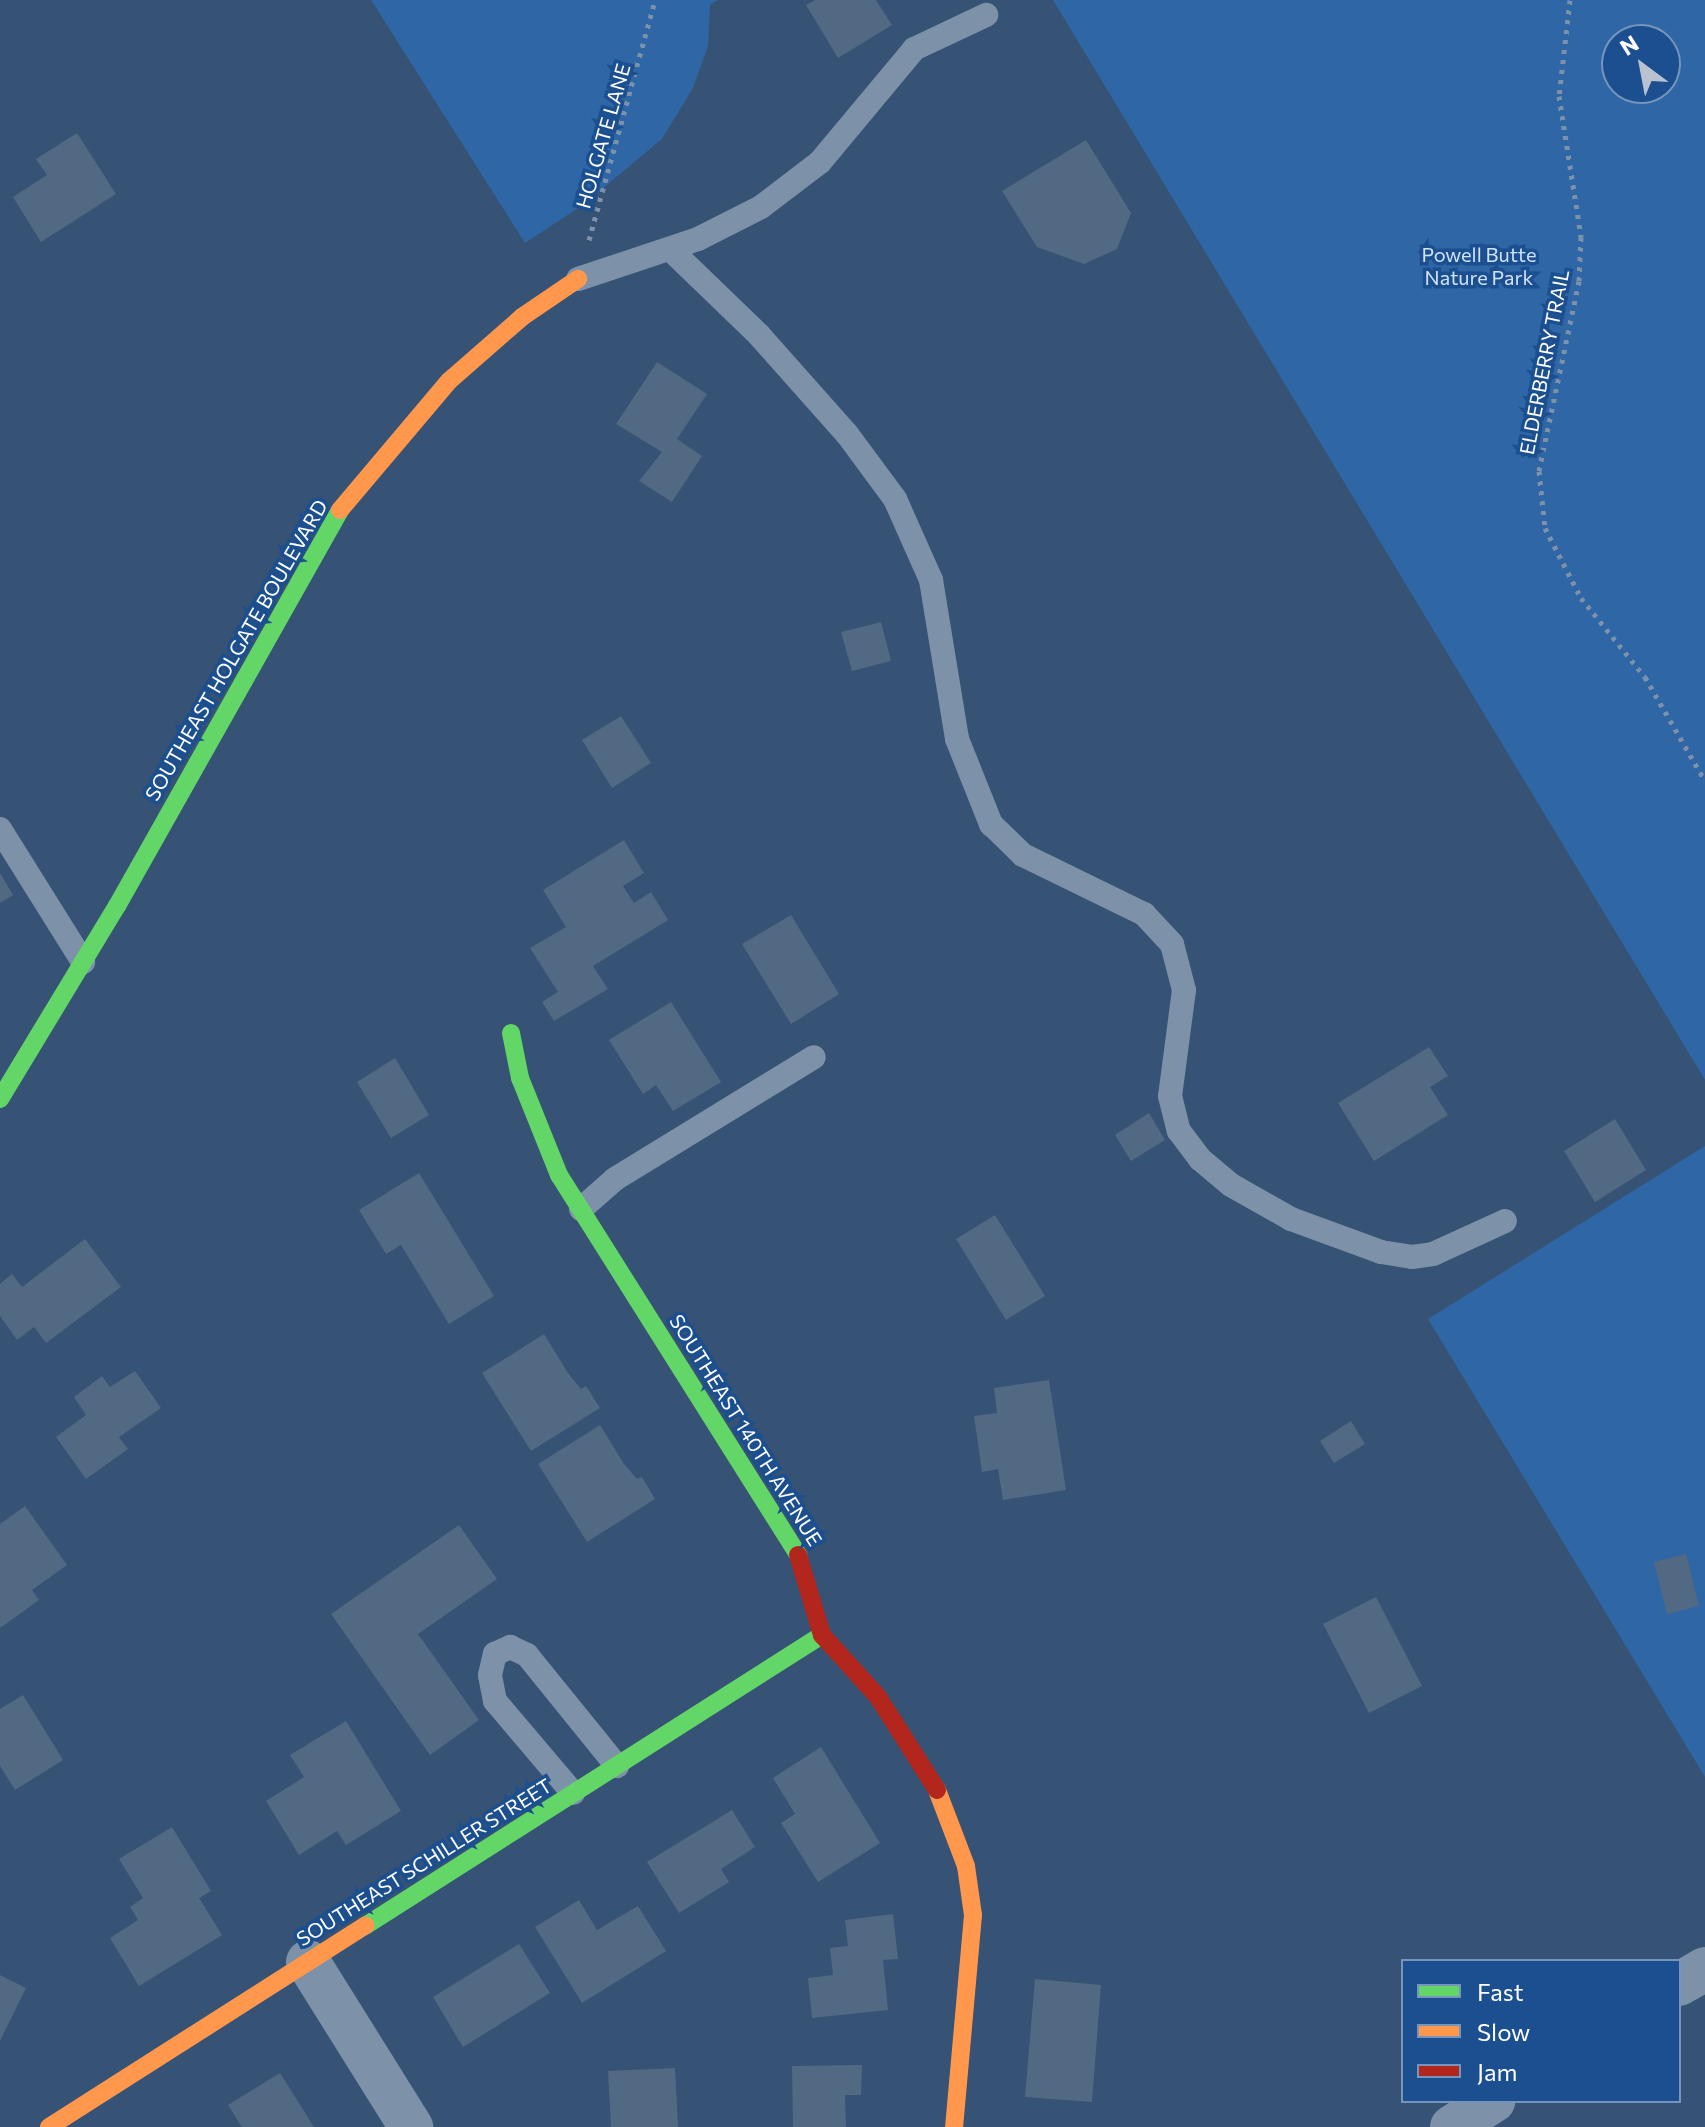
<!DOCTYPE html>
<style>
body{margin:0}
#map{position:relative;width:1705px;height:2127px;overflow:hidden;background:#365274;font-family:Commissioner,sans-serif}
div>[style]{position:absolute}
.green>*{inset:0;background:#2f66a5}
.building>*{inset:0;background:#526984}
.path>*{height:5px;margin-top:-2.5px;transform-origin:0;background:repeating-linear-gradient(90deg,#7d92a8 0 4px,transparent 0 10px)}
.lane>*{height:24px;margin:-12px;padding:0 12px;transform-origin:12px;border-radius:12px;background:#7d92a8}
.street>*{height:44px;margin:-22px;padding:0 22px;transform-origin:22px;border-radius:22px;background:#7d92a8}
.fast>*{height:18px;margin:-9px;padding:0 9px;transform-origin:9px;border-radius:9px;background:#63d668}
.slow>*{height:18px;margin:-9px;padding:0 9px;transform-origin:9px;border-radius:9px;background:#ff974d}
.jam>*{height:18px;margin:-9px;padding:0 9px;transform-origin:9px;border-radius:9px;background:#b3261e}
span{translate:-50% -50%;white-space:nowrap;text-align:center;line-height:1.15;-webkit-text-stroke:7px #1b4f8f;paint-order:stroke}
.street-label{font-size:20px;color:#fff}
.park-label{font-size:20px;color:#cfe3fa}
.legend{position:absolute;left:1401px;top:1959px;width:280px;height:144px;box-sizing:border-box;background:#1b4f8f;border:2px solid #7695bc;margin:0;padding:10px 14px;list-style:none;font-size:24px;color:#fff}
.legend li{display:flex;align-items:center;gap:16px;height:40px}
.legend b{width:40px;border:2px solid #7695bc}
.north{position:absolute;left:1601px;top:24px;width:80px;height:80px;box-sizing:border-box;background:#1b4f8f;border:2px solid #7695bc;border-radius:50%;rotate:328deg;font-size:22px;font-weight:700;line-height:32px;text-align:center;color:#fff}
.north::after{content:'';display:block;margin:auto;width:28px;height:36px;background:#b9c2ce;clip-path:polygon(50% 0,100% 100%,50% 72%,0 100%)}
</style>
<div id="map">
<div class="green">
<i style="clip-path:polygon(371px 0,718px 0,710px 5px,708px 46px,693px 88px,662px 139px,583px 205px,525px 243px)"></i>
<i style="clip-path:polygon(evenodd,1053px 0,1705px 0,1705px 1080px,1053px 0,1665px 40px,1665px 88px,1617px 88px,1617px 40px,1665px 40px)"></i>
<i style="clip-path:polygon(1705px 1146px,1705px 1777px,1428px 1319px)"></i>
</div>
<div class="building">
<i style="clip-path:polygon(815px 0,876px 0,892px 25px,838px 58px,806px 5px)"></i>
<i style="clip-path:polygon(77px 133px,116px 194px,41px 242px,13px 197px,47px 175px,36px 159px)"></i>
<i style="clip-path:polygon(1086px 140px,1131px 213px,1117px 249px,1084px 264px,1037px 247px,1002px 191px)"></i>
<i style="clip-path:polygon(657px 362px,707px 394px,677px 439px,702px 456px,672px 502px,639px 481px,662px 452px,616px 424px)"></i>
<i style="clip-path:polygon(881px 622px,891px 661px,852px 671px,841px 632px)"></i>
<i style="clip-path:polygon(621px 716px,651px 763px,612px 788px,582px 740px)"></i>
<i style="clip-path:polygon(624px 840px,644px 873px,623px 886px,634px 903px,651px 892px,668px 920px,593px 966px,608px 989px,554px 1021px,542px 1002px,558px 992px,530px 948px,566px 927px,543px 890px)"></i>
<i style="clip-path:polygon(0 873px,13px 895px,0 903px)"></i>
<i style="clip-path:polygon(791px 915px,839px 994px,791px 1024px,742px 944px)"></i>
<i style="clip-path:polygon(671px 1002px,721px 1082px,673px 1111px,656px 1085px,643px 1094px,609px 1040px)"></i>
<i style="clip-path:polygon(1429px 1047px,1448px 1076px,1430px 1087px,1448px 1115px,1374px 1161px,1338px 1103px)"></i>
<i style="clip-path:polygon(395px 1058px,429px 1115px,391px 1138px,357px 1082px)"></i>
<i style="clip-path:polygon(1149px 1113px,1165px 1140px,1131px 1161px,1115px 1135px)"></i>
<i style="clip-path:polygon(1615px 1119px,1646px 1170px,1595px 1202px,1564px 1151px)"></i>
<i style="clip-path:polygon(419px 1173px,494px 1296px,449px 1324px,401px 1245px,386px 1254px,359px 1210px)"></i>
<i style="clip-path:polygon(995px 1215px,1045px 1296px,1006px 1320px,956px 1239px)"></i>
<i style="clip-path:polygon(85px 1239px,121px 1287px,46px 1343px,34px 1327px,17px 1340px,0 1316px,0 1284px,12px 1274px,22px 1287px)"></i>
<i style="clip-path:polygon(544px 1334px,568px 1373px,581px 1389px,586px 1386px,600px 1408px,531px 1451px,482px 1373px)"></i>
<i style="clip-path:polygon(135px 1371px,161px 1408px,119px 1437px,128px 1449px,86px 1479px,56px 1437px,86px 1415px,74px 1397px,102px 1376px,110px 1387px)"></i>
<i style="clip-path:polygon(1049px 1380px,1066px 1490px,1003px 1500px,998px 1469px,982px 1472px,974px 1416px,997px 1413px,994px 1388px)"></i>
<i style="clip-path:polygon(1351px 1421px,1365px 1444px,1334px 1463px,1320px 1441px)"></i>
<i style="clip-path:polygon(600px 1425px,624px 1464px,637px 1479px,642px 1477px,655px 1499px,587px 1542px,538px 1464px)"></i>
<i style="clip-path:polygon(25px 1506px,67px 1565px,32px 1590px,39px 1600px,0 1628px,0 1524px)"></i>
<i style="clip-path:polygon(459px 1525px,497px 1579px,418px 1634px,479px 1720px,430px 1755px,331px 1614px)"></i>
<i style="clip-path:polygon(1686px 1554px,1699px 1606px,1667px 1614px,1654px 1562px)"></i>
<i style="clip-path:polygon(1376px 1597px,1422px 1686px,1369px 1713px,1323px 1624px)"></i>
<i style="clip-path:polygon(23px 1695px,63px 1760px,15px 1790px,0 1766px,0 1709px)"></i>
<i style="clip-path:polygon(346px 1721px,401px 1811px,346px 1845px,337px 1831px,299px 1855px,266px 1801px,304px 1777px,290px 1755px)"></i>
<i style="clip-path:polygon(821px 1747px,880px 1843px,818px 1882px,781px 1823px,795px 1814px,773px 1778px)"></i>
<i style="clip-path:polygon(732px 1810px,755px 1847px,721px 1869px,729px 1882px,679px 1913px,647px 1862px)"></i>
<i style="clip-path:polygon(172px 1827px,211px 1891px,199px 1898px,222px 1935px,139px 1986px,110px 1938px,138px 1920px,130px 1907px,143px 1898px,119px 1859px)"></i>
<i style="clip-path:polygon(579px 1900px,597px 1930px,638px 1906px,666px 1951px,582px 2003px,535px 1927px)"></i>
<i style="clip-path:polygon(893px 1914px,898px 1959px,883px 1960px,888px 2010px,812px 2018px,808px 1978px,833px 1975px,830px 1948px,848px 1946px,845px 1920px)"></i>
<i style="clip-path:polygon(519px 1944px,550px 1993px,463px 2047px,433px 1997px)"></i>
<i style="clip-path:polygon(0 1975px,26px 1988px,0 2041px)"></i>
<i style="clip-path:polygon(1035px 1979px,1101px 1985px,1092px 2102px,1025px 2097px)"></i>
<i style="clip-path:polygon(862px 2065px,861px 2095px,845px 2095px,846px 2127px,793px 2127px,792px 2066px)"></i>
<i style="clip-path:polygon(675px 2068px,678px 2127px,611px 2127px,608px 2071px)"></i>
<i style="clip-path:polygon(280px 2073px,314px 2127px,242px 2127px,228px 2105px)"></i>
</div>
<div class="path">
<i style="left:1570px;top:0;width:97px;rotate:96.5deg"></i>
<i style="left:1559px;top:96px;width:143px;rotate:81.1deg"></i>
<i style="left:1581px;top:237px;width:44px;rotate:92.6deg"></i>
<i style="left:1579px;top:281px;width:194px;rotate:101.9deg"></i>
<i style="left:1539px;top:471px;width:57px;rotate:84deg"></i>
<i style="left:1545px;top:528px;width:79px;rotate:62.8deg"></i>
<i style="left:1581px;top:598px;width:102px;rotate:51deg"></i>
<i style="left:1645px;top:677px;width:120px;rotate:60deg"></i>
<i style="left:589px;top:240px;width:249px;rotate:-74.6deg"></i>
</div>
<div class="lane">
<i style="left:670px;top:249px;width:124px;rotate:44deg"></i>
<i style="left:759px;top:335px;width:132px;rotate:48.4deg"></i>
<i style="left:847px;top:434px;width:81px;rotate:53.6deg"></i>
<i style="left:895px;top:499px;width:89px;rotate:66deg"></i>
<i style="left:931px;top:580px;width:161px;rotate:80.7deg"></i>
<i style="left:957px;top:739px;width:92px;rotate:68.2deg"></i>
<i style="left:991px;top:824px;width:45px;rotate:44.1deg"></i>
<i style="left:1023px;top:855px;width:135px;rotate:26deg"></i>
<i style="left:1144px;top:914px;width:41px;rotate:47deg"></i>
<i style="left:1172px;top:944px;width:48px;rotate:75.4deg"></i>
<i style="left:1184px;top:990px;width:107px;rotate:97.5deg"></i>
<i style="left:1170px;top:1096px;width:36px;rotate:76deg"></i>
<i style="left:1179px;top:1131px;width:35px;rotate:53deg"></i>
<i style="left:1200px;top:1159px;width:40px;rotate:40deg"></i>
<i style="left:1231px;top:1185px;width:69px;rotate:29.5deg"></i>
<i style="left:1291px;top:1219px;width:96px;rotate:20.1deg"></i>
<i style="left:1381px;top:1252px;width:31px;rotate:9deg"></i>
<i style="left:1412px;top:1257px;width:21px;rotate:-8deg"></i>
<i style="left:1433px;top:1254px;width:79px;rotate:-24.6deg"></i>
<i style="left:578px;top:279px;width:126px;rotate:-18.4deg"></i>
<i style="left:698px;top:239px;width:71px;rotate:-26.9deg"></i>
<i style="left:761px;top:207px;width:74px;rotate:-37.3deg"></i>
<i style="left:820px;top:162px;width:147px;rotate:-50.2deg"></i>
<i style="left:914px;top:49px;width:80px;rotate:-25.3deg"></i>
<i style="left:0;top:829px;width:157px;rotate:58deg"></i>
<i style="left:581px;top:1209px;width:45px;rotate:-41.4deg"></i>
<i style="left:615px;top:1179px;width:233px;rotate:-31.5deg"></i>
<i style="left:573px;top:1793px;width:121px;rotate:-130.3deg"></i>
<i style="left:495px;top:1701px;width:26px;rotate:-101deg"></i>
<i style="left:490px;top:1675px;width:22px;rotate:-77deg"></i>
<i style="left:495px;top:1654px;width:17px;rotate:-25deg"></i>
<i style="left:510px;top:1647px;width:19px;rotate:25deg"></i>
<i style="left:527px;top:1655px;width:143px;rotate:51deg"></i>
</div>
<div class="street">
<i style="left:308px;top:1962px;width:195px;rotate:58deg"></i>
<i style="left:1679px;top:1984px;width:30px;rotate:-30deg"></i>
<i style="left:1452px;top:2127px;width:49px;rotate:-32.4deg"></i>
</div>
<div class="fast">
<i style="left:511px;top:1033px;width:46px;rotate:78.7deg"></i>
<i style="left:520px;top:1078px;width:105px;rotate:68.1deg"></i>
<i style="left:559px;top:1175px;width:449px;rotate:57.8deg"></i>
<i style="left:0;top:1099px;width:226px;rotate:-58.8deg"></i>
<i style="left:117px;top:906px;width:454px;rotate:-60.6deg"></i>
<i style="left:365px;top:1926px;width:542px;rotate:-32.49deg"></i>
</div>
<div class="slow">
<i style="left:340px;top:510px;width:169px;rotate:-49.8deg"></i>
<i style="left:449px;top:381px;width:97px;rotate:-41.2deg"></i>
<i style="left:522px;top:317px;width:68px;rotate:-34.2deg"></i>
<i style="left:937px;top:1790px;width:81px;rotate:69.1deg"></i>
<i style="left:966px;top:1866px;width:49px;rotate:81.9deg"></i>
<i style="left:973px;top:1915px;width:213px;rotate:95.1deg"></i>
<i style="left:49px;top:2127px;width:375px;rotate:-32.5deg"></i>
</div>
<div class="jam">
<i style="left:798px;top:1555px;width:84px;rotate:73.3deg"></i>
<i style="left:822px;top:1635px;width:84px;rotate:47.9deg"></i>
<i style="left:878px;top:1697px;width:110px;rotate:57.6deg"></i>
</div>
<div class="street-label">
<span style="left:603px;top:136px;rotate:-74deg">HOLGATE LANE</span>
<span style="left:1544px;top:362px;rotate:-79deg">ELDERBERRY TRAIL</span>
<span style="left:236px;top:650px;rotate:-60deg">SOUTHEAST HOLGATE BOULEVARD</span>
<span style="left:746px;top:1430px;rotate:58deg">SOUTHEAST 140TH AVENUE</span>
<span style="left:424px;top:1862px;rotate:-32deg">SOUTHEAST SCHILLER STREET</span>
</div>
<div class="park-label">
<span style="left:1479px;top:266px">Powell Butte<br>Nature Park</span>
</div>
<ul class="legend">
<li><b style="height:10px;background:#63d668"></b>Fast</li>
<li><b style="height:10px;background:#ff974d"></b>Slow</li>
<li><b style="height:10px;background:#b3261e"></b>Jam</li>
</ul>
<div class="north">N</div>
</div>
